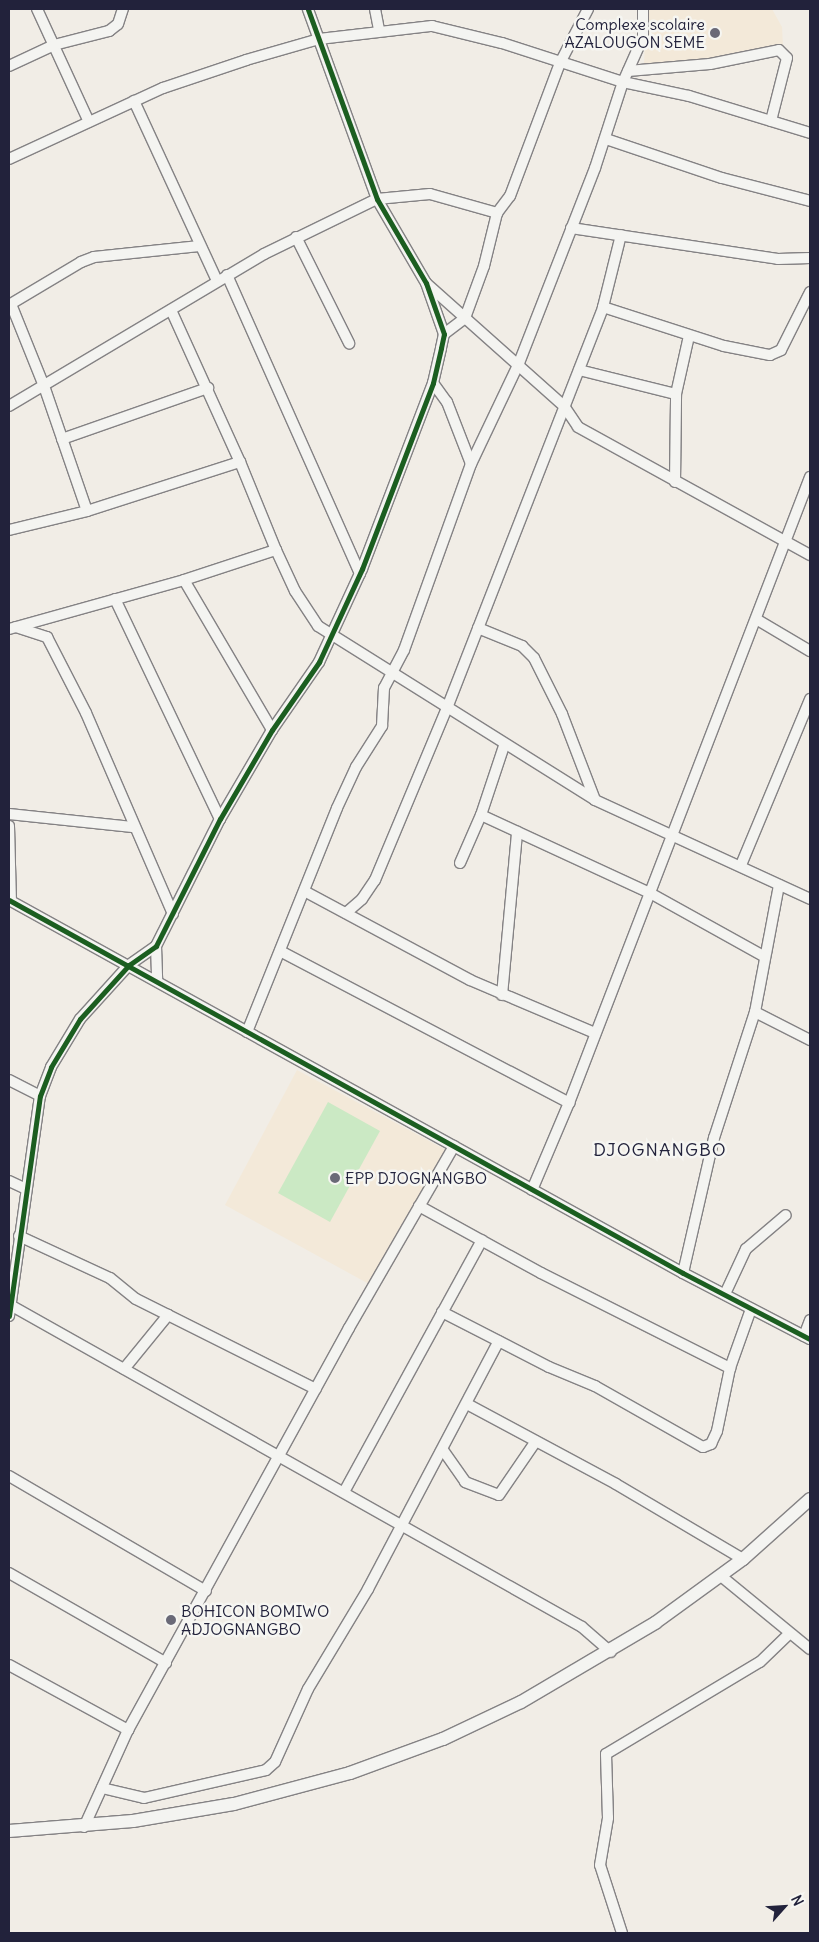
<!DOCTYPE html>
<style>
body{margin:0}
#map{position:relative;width:819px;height:1942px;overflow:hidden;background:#f1ede6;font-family:Delius,sans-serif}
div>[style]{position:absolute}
.built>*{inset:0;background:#f3e9d9}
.green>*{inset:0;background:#cbe9c4}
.roads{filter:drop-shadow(1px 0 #848284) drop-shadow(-1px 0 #848284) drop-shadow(0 1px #848284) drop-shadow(0 -1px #848284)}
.minor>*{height:10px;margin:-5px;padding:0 5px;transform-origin:5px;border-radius:5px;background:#f4f4f1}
.major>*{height:12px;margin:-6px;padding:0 6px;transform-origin:6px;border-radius:6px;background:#f4f4f1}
.cycleway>*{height:5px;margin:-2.5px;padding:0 2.5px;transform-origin:2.5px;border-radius:2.5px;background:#1b5e20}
.dots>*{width:14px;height:14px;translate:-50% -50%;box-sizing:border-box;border:2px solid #f6f6f2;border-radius:50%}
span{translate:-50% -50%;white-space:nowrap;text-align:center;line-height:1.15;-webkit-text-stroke:5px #f6f6f2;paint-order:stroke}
.poi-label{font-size:16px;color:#22223b}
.right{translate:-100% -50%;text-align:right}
.left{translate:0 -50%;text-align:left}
.neighbourhood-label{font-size:18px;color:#22223b;letter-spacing:1px}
.frame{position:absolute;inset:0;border:10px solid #22223b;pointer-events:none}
.north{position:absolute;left:759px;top:1882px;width:50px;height:50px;-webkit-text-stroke:4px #f6f6f2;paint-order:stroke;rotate:64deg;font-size:14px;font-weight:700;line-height:20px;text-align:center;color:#22223b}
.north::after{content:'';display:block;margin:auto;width:18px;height:22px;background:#22223b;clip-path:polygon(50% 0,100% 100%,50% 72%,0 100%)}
</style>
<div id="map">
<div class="built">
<i style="clip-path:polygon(646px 9px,772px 9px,782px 27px,783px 46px,726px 60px,644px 66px)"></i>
<i style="clip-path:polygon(297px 1070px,446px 1150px,369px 1284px,225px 1205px)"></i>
</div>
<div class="green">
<i style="clip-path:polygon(328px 1102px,380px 1131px,330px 1222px,278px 1193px)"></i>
</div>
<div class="roads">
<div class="minor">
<i style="left:37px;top:9px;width:124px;rotate:65.3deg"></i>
<i style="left:375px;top:9px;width:21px;rotate:79deg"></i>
<i style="left:9px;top:66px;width:50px;rotate:-25deg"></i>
<i style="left:54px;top:45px;width:57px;rotate:-14.3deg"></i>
<i style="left:109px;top:31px;width:11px;rotate:-38deg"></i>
<i style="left:118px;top:24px;width:16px;rotate:-72deg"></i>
<i style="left:628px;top:71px;width:82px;rotate:-4.9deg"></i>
<i style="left:710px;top:64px;width:70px;rotate:-11.5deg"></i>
<i style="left:779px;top:50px;width:11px;rotate:45deg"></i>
<i style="left:787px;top:58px;width:65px;rotate:104.3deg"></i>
<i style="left:134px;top:101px;width:198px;rotate:65.2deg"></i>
<i style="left:606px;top:139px;width:122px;rotate:18.6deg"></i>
<i style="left:722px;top:178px;width:91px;rotate:14.6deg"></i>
<i style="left:9px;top:159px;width:170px;rotate:-24.8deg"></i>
<i style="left:163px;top:88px;width:88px;rotate:-18.6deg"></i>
<i style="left:246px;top:60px;width:76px;rotate:-16deg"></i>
<i style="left:319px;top:39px;width:114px;rotate:-6.6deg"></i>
<i style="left:432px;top:26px;width:72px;rotate:13.7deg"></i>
<i style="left:502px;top:43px;width:127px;rotate:17.9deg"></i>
<i style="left:623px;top:82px;width:67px;rotate:12deg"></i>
<i style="left:689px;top:96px;width:127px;rotate:17deg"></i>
<i style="left:571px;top:228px;width:209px;rotate:8.5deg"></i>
<i style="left:778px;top:259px;width:32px;rotate:-2deg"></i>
<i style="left:296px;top:237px;width:119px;rotate:63.4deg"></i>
<i style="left:227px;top:275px;width:327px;rotate:66deg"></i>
<i style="left:427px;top:284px;width:183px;rotate:41.7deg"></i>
<i style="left:564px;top:406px;width:25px;rotate:56deg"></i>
<i style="left:578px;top:427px;width:265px;rotate:28.9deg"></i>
<i style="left:11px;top:304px;width:88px;rotate:68.1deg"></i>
<i style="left:44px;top:386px;width:132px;rotate:71deg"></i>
<i style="left:9px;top:305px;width:84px;rotate:-30.8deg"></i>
<i style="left:81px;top:262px;width:14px;rotate:-21deg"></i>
<i style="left:94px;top:257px;width:106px;rotate:-6deg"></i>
<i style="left:603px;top:307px;width:127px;rotate:17.9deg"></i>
<i style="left:724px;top:346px;width:47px;rotate:11.1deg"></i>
<i style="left:770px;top:355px;width:12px;rotate:-24deg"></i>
<i style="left:781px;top:350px;width:65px;rotate:-63.4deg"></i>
<i style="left:171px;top:310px;width:167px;rotate:65.6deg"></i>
<i style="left:240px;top:462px;width:95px;rotate:67.8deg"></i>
<i style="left:276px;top:550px;width:45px;rotate:65.1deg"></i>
<i style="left:295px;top:591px;width:42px;rotate:56.7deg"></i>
<i style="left:318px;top:626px;width:327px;rotate:32.1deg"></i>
<i style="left:595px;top:800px;width:237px;rotate:24.7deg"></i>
<i style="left:444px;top:334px;width:26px;rotate:-37deg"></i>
<i style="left:465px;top:318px;width:55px;rotate:-69.9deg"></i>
<i style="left:484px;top:266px;width:55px;rotate:-76.2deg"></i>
<i style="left:497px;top:213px;width:21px;rotate:-53deg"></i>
<i style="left:510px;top:196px;width:142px;rotate:-69.4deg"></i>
<i style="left:560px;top:63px;width:61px;rotate:-62.6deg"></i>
<i style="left:579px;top:370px;width:100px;rotate:13.9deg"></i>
<i style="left:433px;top:383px;width:24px;rotate:54deg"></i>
<i style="left:447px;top:402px;width:66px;rotate:68.8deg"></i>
<i style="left:9px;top:406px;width:297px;rotate:-30.8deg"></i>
<i style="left:264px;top:254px;width:126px;rotate:-26deg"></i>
<i style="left:377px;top:199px;width:53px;rotate:-5.4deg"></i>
<i style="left:430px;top:194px;width:70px;rotate:15.8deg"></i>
<i style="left:62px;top:439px;width:155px;rotate:-19.3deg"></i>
<i style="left:675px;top:482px;width:88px;rotate:-89.3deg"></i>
<i style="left:676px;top:394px;width:59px;rotate:-77.4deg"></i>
<i style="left:9px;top:530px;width:80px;rotate:-13.7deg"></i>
<i style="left:87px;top:511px;width:161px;rotate:-17.8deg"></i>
<i style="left:184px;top:580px;width:174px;rotate:59.6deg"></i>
<i style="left:115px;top:599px;width:244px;rotate:64.5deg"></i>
<i style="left:756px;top:619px;width:63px;rotate:30.7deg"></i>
<i style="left:16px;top:627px;width:33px;rotate:18deg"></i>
<i style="left:47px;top:637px;width:85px;rotate:62.8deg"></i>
<i style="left:86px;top:713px;width:219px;rotate:66.6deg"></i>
<i style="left:478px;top:628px;width:48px;rotate:22.2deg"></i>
<i style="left:522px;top:646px;width:17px;rotate:45deg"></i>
<i style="left:534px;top:658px;width:63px;rotate:63.4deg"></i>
<i style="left:562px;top:714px;width:92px;rotate:69deg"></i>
<i style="left:9px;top:629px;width:182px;rotate:-15.6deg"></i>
<i style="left:184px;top:580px;width:97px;rotate:-18.1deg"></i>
<i style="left:9px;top:814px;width:124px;rotate:6deg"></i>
<i style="left:481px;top:815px;width:186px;rotate:24.8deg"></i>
<i style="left:650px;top:893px;width:129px;rotate:29.1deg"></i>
<i style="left:9px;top:826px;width:75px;rotate:88.5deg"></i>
<i style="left:460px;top:863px;width:52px;rotate:-66.4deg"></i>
<i style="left:481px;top:815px;width:73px;rotate:-71.6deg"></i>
<i style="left:741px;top:865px;width:180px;rotate:-67.4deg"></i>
<i style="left:306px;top:892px;width:186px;rotate:28.2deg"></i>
<i style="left:470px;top:980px;width:136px;rotate:23deg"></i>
<i style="left:9px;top:900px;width:770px;rotate:28.96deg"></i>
<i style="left:683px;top:1273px;width:143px;rotate:27.5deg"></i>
<i style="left:346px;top:913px;width:21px;rotate:-41deg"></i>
<i style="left:362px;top:899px;width:23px;rotate:-56deg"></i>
<i style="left:375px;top:880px;width:186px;rotate:-67.3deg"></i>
<i style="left:447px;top:708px;width:430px;rotate:-68.7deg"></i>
<i style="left:603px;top:307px;width:74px;rotate:-76deg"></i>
<i style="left:156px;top:946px;width:34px;rotate:88deg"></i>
<i style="left:280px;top:951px;width:327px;rotate:27.7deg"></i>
<i style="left:502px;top:995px;width:164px;rotate:-84.7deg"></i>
<i style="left:755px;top:1012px;width:62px;rotate:27deg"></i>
<i style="left:247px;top:1032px;width:241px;rotate:-68.1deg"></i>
<i style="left:337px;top:808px;width:45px;rotate:-65.1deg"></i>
<i style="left:356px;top:767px;width:49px;rotate:-57.6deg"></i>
<i style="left:382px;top:726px;width:38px;rotate:-87deg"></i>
<i style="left:384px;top:688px;width:43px;rotate:-62.2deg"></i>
<i style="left:404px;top:650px;width:198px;rotate:-70.2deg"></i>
<i style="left:471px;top:464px;width:112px;rotate:-64.6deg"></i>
<i style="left:519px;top:363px;width:209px;rotate:-68.7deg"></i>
<i style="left:595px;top:168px;width:90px;rotate:-72deg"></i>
<i style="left:623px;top:82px;width:49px;rotate:-66deg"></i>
<i style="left:643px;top:37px;width:28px;rotate:-90deg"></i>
<i style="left:9px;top:1080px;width:35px;rotate:27deg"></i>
<i style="left:9px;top:1181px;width:19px;rotate:25deg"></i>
<i style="left:532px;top:1190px;width:95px;rotate:-67deg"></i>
<i style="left:569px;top:1103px;width:671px;rotate:-68.94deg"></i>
<i style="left:419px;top:1206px;width:139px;rotate:28.8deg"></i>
<i style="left:541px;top:1273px;width:212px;rotate:26.7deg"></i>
<i style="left:19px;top:1236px;width:100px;rotate:24.8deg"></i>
<i style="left:110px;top:1278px;width:33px;rotate:39deg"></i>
<i style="left:136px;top:1299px;width:201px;rotate:26.6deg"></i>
<i style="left:683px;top:1273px;width:139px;rotate:-77.1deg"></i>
<i style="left:714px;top:1138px;width:133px;rotate:-72deg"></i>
<i style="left:755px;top:1012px;width:129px;rotate:-79.3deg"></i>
<i style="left:725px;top:1294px;width:50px;rotate:-65deg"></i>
<i style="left:746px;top:1249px;width:52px;rotate:-40.4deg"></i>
<i style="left:12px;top:1306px;width:654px;rotate:29.39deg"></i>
<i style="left:582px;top:1627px;width:38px;rotate:41deg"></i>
<i style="left:442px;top:1312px;width:120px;rotate:27.2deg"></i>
<i style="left:549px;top:1367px;width:50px;rotate:22.4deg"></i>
<i style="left:595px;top:1386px;width:124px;rotate:29.5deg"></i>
<i style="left:703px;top:1447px;width:9px;rotate:-21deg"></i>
<i style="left:711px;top:1444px;width:14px;rotate:-65deg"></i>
<i style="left:717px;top:1431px;width:64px;rotate:-78.3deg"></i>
<i style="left:730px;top:1368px;width:63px;rotate:-70.4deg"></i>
<i style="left:9px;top:1316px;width:222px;rotate:-82deg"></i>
<i style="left:40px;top:1096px;width:31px;rotate:-69deg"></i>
<i style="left:51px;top:1067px;width:56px;rotate:-58.9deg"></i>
<i style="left:80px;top:1019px;width:73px;rotate:-47.8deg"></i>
<i style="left:129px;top:965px;width:33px;rotate:-35deg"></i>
<i style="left:156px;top:946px;width:142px;rotate:-63.3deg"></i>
<i style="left:220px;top:819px;width:103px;rotate:-59.7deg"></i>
<i style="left:272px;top:730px;width:83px;rotate:-55.3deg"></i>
<i style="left:319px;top:662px;width:102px;rotate:-65.2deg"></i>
<i style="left:362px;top:569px;width:199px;rotate:-69.1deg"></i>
<i style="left:433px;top:383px;width:36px;rotate:-77deg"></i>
<i style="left:441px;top:348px;width:14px;rotate:-78deg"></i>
<i style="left:444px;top:334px;width:54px;rotate:-109.4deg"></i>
<i style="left:426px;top:283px;width:97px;rotate:-120.3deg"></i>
<i style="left:377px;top:199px;width:202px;rotate:-110deg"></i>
<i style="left:804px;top:1336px;width:17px;rotate:-69deg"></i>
<i style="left:124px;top:1369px;width:70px;rotate:-50.8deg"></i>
<i style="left:467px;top:1404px;width:169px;rotate:28.2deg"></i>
<i style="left:616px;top:1484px;width:147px;rotate:30.6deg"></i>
<i style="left:443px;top:1450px;width:39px;rotate:55deg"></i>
<i style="left:465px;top:1482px;width:36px;rotate:21deg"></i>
<i style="left:499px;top:1495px;width:65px;rotate:-55.6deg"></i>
<i style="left:9px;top:1476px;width:228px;rotate:30.3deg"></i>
<i style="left:344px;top:1492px;width:287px;rotate:-61.3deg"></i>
<i style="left:9px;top:1573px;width:181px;rotate:29.8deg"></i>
<i style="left:721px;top:1576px;width:115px;rotate:39.4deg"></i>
<i style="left:9px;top:1665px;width:136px;rotate:28.6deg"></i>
<i style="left:102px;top:1788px;width:43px;rotate:13.4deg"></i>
<i style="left:144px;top:1798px;width:125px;rotate:-12.9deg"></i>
<i style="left:266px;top:1770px;width:12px;rotate:-42deg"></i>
<i style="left:275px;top:1762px;width:80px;rotate:-65.7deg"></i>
<i style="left:308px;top:1689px;width:117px;rotate:-59deg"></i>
<i style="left:368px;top:1589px;width:280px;rotate:-62.2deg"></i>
<i style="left:84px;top:1827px;width:107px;rotate:-65.6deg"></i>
<i style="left:128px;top:1730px;width:459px;rotate:-61.2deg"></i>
<i style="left:349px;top:1328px;width:210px;rotate:-60deg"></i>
<i style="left:622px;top:1933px;width:71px;rotate:-107.9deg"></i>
<i style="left:600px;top:1865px;width:48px;rotate:-80.3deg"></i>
<i style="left:608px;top:1818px;width:64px;rotate:-91.8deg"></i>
<i style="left:606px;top:1754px;width:179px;rotate:-30.9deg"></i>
<i style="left:760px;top:1662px;width:40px;rotate:-44deg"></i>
</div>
<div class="major">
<i style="left:9px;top:1831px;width:124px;rotate:-4.6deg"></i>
<i style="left:133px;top:1821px;width:102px;rotate:-9.6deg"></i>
<i style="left:234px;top:1804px;width:120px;rotate:-15deg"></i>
<i style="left:350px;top:1773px;width:99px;rotate:-20.1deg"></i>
<i style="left:443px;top:1739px;width:86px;rotate:-25.4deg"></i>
<i style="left:521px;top:1702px;width:156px;rotate:-30.5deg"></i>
<i style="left:655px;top:1623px;width:109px;rotate:-36deg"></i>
<i style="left:743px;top:1559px;width:90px;rotate:-41.8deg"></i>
</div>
</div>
<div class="cycleway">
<i style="left:9px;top:900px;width:770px;rotate:28.96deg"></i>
<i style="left:683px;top:1273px;width:143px;rotate:27.5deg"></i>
<i style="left:9px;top:1316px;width:222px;rotate:-82deg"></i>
<i style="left:40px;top:1096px;width:31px;rotate:-69deg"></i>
<i style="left:51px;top:1067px;width:56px;rotate:-58.9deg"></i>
<i style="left:80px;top:1019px;width:73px;rotate:-47.8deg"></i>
<i style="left:129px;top:965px;width:33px;rotate:-35deg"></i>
<i style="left:156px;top:946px;width:142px;rotate:-63.3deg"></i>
<i style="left:220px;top:819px;width:103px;rotate:-59.7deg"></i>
<i style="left:272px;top:730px;width:83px;rotate:-55.3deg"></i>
<i style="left:319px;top:662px;width:102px;rotate:-65.2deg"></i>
<i style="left:362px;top:569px;width:199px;rotate:-69.1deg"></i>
<i style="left:433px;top:383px;width:36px;rotate:-77deg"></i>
<i style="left:441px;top:348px;width:14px;rotate:-78deg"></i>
<i style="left:444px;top:334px;width:54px;rotate:-109.4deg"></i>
<i style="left:426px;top:283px;width:97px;rotate:-120.3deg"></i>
<i style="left:377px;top:199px;width:202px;rotate:-110deg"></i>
</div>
<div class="dots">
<i style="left:715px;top:33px;background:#6a6977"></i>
<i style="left:335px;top:1178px;background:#6a6977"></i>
<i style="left:171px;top:1620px;background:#6a6977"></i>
</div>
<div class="poi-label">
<span class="right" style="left:705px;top:33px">Complexe scolaire<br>AZALOUGON SEME</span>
<span class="left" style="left:345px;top:1178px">EPP DJOGNANGBO</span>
<span class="left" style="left:181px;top:1620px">BOHICON BOMIWO<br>ADJOGNANGBO</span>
</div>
<div class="neighbourhood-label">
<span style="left:660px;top:1150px">DJOGNANGBO</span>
</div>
<div class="frame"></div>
<div class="north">N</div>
</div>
